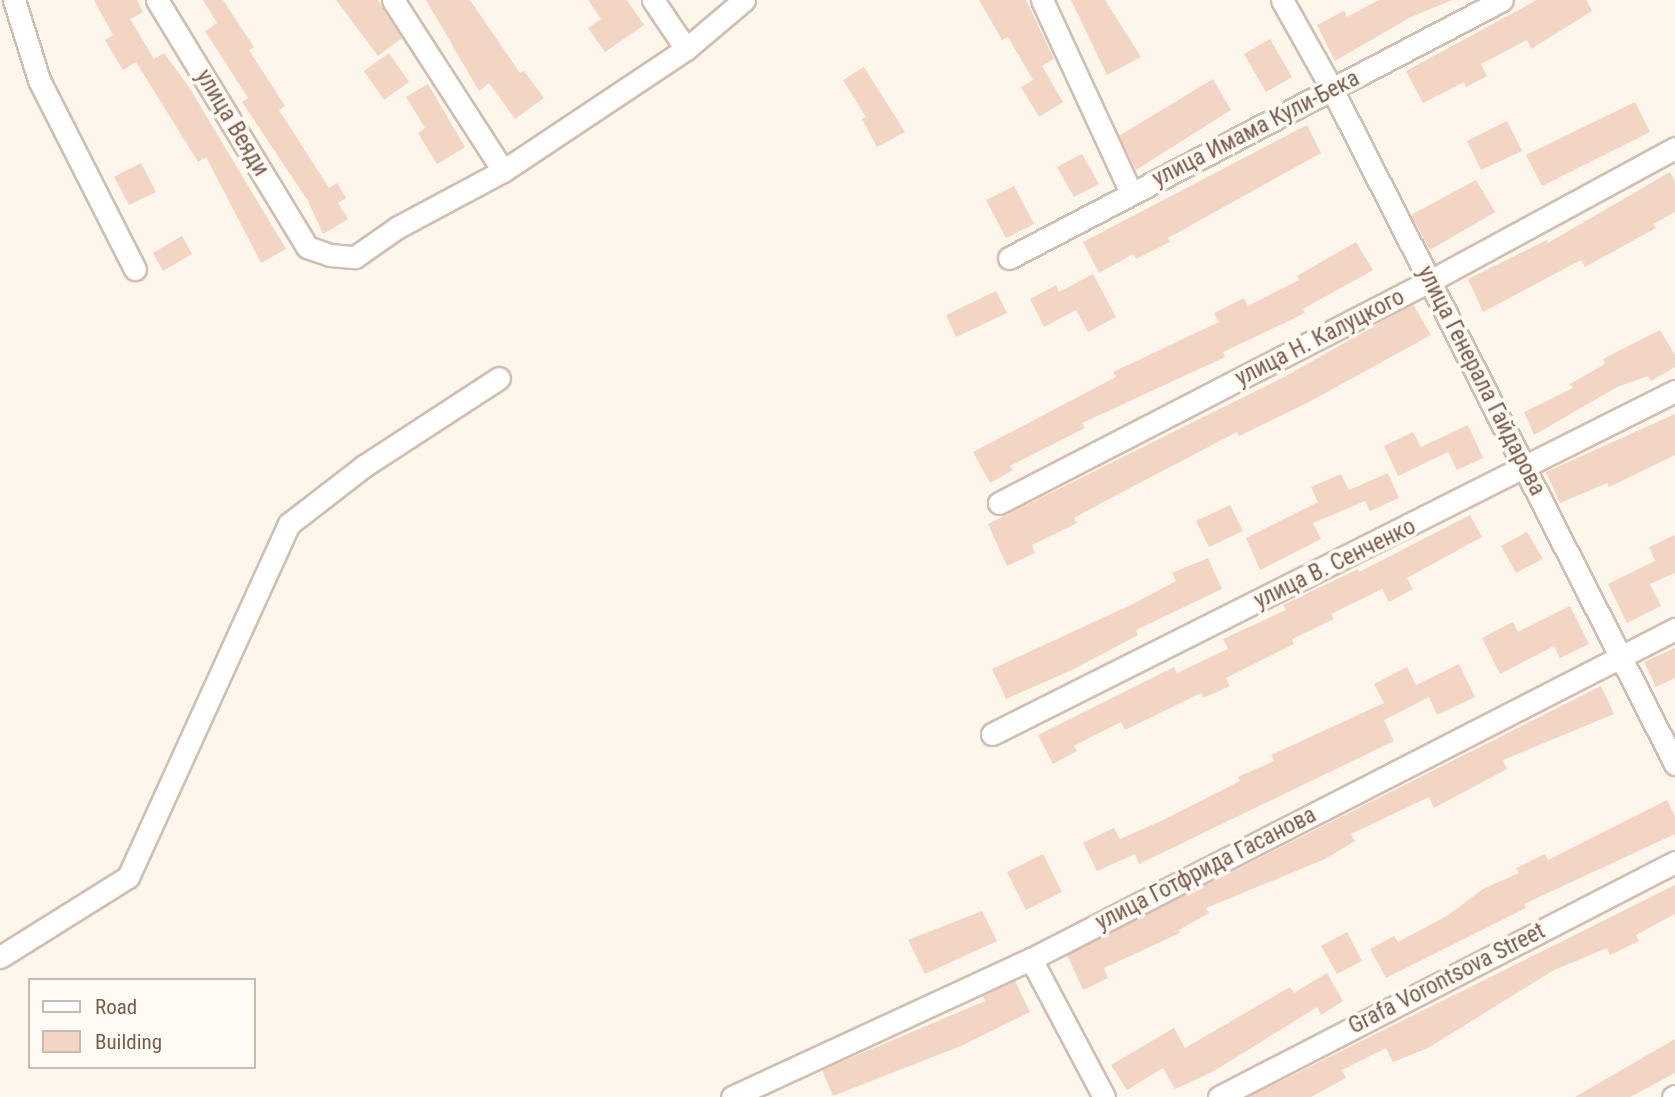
<!DOCTYPE html>
<meta charset="utf-8">
<style>
body{margin:0}
#map{position:relative;width:1675px;height:1097px;overflow:hidden;background:#fdf6ec;font-family:"Roboto Condensed",sans-serif}
div>[style]{position:absolute}
.building>*{inset:0;background:#f3d5c3}
.roads{filter:drop-shadow(2px 0 #d1beb0) drop-shadow(-2px 0 #d1beb0) drop-shadow(0 2px #d1beb0) drop-shadow(0 -2px #d1beb0)}
.minor>*{height:21px;margin:-10.5px;padding:0 10.5px;transform-origin:10.5px;border-radius:10.5px;background:#fff}
span{translate:-50% -50%;white-space:nowrap;text-align:center;line-height:1.15;-webkit-text-stroke:7px #fffaf3;paint-order:stroke}
.street-label{font-size:23px;color:#7a5c4d}
.legend{position:absolute;left:28px;top:978px;width:228px;height:91px;box-sizing:border-box;background:#fffaf3;border:2px solid #cabbb1;margin:0;padding:9px 12px;list-style:none;font-size:21px;color:#7a5c4d}
.legend li{display:flex;align-items:center;gap:14px;height:35px}
.legend b{width:35px;border:2px solid #cabbb1}
</style>
<div id="map">
<div class="building">
<i style="clip-path:polygon(94px 0,137px 0,143px 12px,130px 19px,154px 59px,164px 53px,189px 87px,286px 249px,261px 263px,206px 157px,198px 162px,136px 62px,123px 70px,105px 40px,113px 35px)"></i>
<i style="clip-path:polygon(203px 0,223px 0,254px 47px,249px 50px,285px 106px,279px 110px,329px 188px,337px 183px,346px 198px,338px 203px,348px 219px,323px 234px,308px 201px,242px 102px,248px 98px,205px 31px,217px 23px)"></i>
<i style="clip-path:polygon(336px 0,378px 0,402px 38px,378px 56px)"></i>
<i style="clip-path:polygon(426px 0,470px 0,520px 73px,524px 71px,544px 98px,515px 119px,489px 83px,479px 91px)"></i>
<i style="clip-path:polygon(588px 0,627px 0,644px 25px,605px 52px,588px 28px,601px 19px)"></i>
<i style="clip-path:polygon(979px 0,1026px 0,1054px 59px,1042px 66px,1063px 102px,1039px 117px,1021px 87px,1033px 80px,1008px 37px,1002px 40px)"></i>
<i style="clip-path:polygon(1071px 0,1105px 0,1141px 57px,1107px 75px)"></i>
<i style="clip-path:polygon(1379px 0,1452px 0,1409px 18px,1335px 61px,1317px 25px,1344px 11px,1347px 17px)"></i>
<i style="clip-path:polygon(1537px 0,1586px 0,1592px 11px,1531px 49px,1527px 40px,1481px 64px,1487px 76px,1466px 87px,1464px 82px,1423px 103px,1406px 71px)"></i>
<i style="clip-path:polygon(1270px 39px,1292px 77px,1266px 92px,1244px 54px)"></i>
<i style="clip-path:polygon(389px 53px,409px 82px,384px 100px,364px 71px)"></i>
<i style="clip-path:polygon(864px 67px,905px 132px,877px 147px,862px 119px,866px 117px,843px 80px)"></i>
<i style="clip-path:polygon(1213px 79px,1231px 110px,1136px 170px,1119px 136px)"></i>
<i style="clip-path:polygon(428px 84px,465px 147px,437px 164px,418px 133px,425px 128px,406px 97px)"></i>
<i style="clip-path:polygon(1635px 102px,1650px 132px,1542px 186px,1526px 155px)"></i>
<i style="clip-path:polygon(1507px 121px,1522px 151px,1481px 170px,1467px 141px)"></i>
<i style="clip-path:polygon(1307px 125px,1321px 153px,1168px 238px,1170px 242px,1136px 259px,1133px 254px,1099px 273px,1083px 242px)"></i>
<i style="clip-path:polygon(1082px 154px,1099px 184px,1074px 197px,1057px 167px)"></i>
<i style="clip-path:polygon(141px 163px,156px 192px,129px 205px,114px 177px)"></i>
<i style="clip-path:polygon(1670px 172px,1675px 181px,1675px 212px,1653px 224px,1656px 228px,1585px 267px,1581px 260px,1483px 312px,1468px 279px,1547px 240px,1548px 243px)"></i>
<i style="clip-path:polygon(1476px 180px,1495px 212px,1430px 250px,1411px 215px)"></i>
<i style="clip-path:polygon(1014px 186px,1034px 224px,1006px 238px,986px 200px)"></i>
<i style="clip-path:polygon(182px 236px,192px 254px,163px 271px,153px 253px)"></i>
<i style="clip-path:polygon(1356px 242px,1373px 270px,1303px 309px,1305px 313px,1223px 352px,1225px 357px,1082px 423px,1085px 428px,1010px 466px,1013px 470px,990px 483px,973px 452px,1116px 377px,1113px 372px,1219px 322px,1214px 313px,1244px 298px,1248px 306px,1299px 280px,1297px 276px)"></i>
<i style="clip-path:polygon(1093px 274px,1116px 317px,1088px 332px,1076px 310px,1044px 327px,1030px 299px,1056px 285px,1059px 292px)"></i>
<i style="clip-path:polygon(996px 291px,1007px 313px,956px 337px,946px 315px)"></i>
<i style="clip-path:polygon(1413px 304px,1431px 335px,1307px 403px,1239px 436px,1237px 432px,1107px 500px,1074px 518px,1077px 523px,1032px 545px,1035px 553px,1007px 566px,988px 524px,1284px 377px)"></i>
<i style="clip-path:polygon(1660px 330px,1675px 355px,1675px 367px,1651px 381px,1648px 376px,1617px 387px,1534px 435px,1524px 412px,1573px 388px,1570px 384px,1605px 364px,1603px 359px)"></i>
<i style="clip-path:polygon(1675px 414px,1675px 455px,1609px 487px,1607px 483px,1560px 503px,1546px 472px)"></i>
<i style="clip-path:polygon(1468px 425px,1483px 458px,1457px 470px,1448px 452px,1398px 476px,1384px 446px,1413px 432px,1421px 447px)"></i>
<i style="clip-path:polygon(1388px 473px,1399px 498px,1370px 511px,1365px 501px,1313px 523px,1321px 539px,1260px 570px,1246px 538px,1318px 502px,1311px 487px,1341px 474px,1349px 490px)"></i>
<i style="clip-path:polygon(1230px 505px,1243px 531px,1209px 547px,1196px 521px)"></i>
<i style="clip-path:polygon(1470px 515px,1482px 537px,1407px 578px,1413px 589px,1389px 602px,1382px 589px,1331px 614px,1334px 619px,1292px 639px,1294px 644px,1226px 678px,1230px 686px,1203px 698px,1201px 693px,1125px 730px,1121px 722px,1074px 746px,1077px 751px,1053px 764px,1038px 735px,1174px 667px,1177px 673px,1228px 649px,1223px 639px,1286px 610px,1283px 605px,1358px 569px,1359px 572px)"></i>
<i style="clip-path:polygon(1527px 532px,1543px 559px,1516px 573px,1501px 546px)"></i>
<i style="clip-path:polygon(1675px 535px,1675px 573px,1650px 584px,1661px 606px,1627px 623px,1608px 584px,1655px 561px,1649px 547px)"></i>
<i style="clip-path:polygon(1208px 558px,1222px 589px,1136px 630px,1138px 635px,1072px 670px,1006px 699px,992px 669px,1133px 604px,1176px 581px,1172px 573px)"></i>
<i style="clip-path:polygon(1570px 606px,1589px 644px,1560px 658px,1554px 646px,1500px 674px,1482px 638px,1513px 622px,1518px 632px)"></i>
<i style="clip-path:polygon(1675px 648px,1675px 678px,1656px 687px,1644px 662px)"></i>
<i style="clip-path:polygon(1459px 664px,1475px 697px,1437px 715px,1429px 697px,1384px 720px,1394px 741px,1139px 864px,1135px 854px,1097px 871px,1083px 843px,1114px 828px,1120px 839px,1163px 820px,1240px 781px,1238px 777px,1274px 761px,1271px 755px,1384px 703px,1374px 684px,1407px 667px,1416px 685px)"></i>
<i style="clip-path:polygon(1601px 686px,1614px 714px,1503px 760px,1507px 769px,1434px 808px,1429px 797px,1351px 834px,1355px 841px,1325px 859px,1206px 908px,1209px 913px,1179px 930px,1180px 933px,1104px 968px,1108px 978px,1083px 990px,1067px 955px)"></i>
<i style="clip-path:polygon(1667px 800px,1675px 816px,1675px 834px,1524px 904px,1526px 908px,1386px 978px,1370px 949px,1394px 936px,1398px 942px,1447px 916px,1483px 889px,1519px 873px,1516px 868px,1545px 854px,1548px 860px)"></i>
<i style="clip-path:polygon(1043px 854px,1062px 892px,1026px 910px,1007px 872px)"></i>
<i style="clip-path:polygon(1675px 885px,1675px 914px,1636px 935px,1639px 941px,1610px 955px,1607px 948px,1554px 970px,1428px 1048px,1393px 1062px,1386px 1048px,1342px 1070px,1346px 1078px,1311px 1097px,1249px 1097px)"></i>
<i style="clip-path:polygon(982px 911px,997px 941px,925px 974px,908px 940px)"></i>
<i style="clip-path:polygon(1347px 932px,1362px 961px,1337px 974px,1321px 946px)"></i>
<i style="clip-path:polygon(1327px 973px,1343px 1001px,1321px 1015px,1317px 1007px,1214px 1071px,1175px 1089px,1163px 1068px,1127px 1090px,1111px 1065px,1174px 1028px,1185px 1048px,1290px 987px,1294px 993px)"></i>
<i style="clip-path:polygon(1015px 981px,1030px 1012px,963px 1045px,833px 1096px,822px 1070px,985px 1001px,983px 996px)"></i>
<i style="clip-path:polygon(1675px 1039px,1675px 1073px,1630px 1097px,1575px 1097px)"></i>
</div>
<div class="roads">
<div class="minor">
<i style="left:14px;top:0;width:84px;rotate:72.6deg"></i>
<i style="left:39px;top:80px;width:212px;rotate:63.1deg"></i>
<i style="left:157px;top:0;width:289px;rotate:58.7deg"></i>
<i style="left:307px;top:247px;width:24px;rotate:19deg"></i>
<i style="left:330px;top:255px;width:25px;rotate:5deg"></i>
<i style="left:355px;top:257px;width:52px;rotate:-34.9deg"></i>
<i style="left:398px;top:227px;width:119px;rotate:-28.1deg"></i>
<i style="left:503px;top:171px;width:220px;rotate:-33.7deg"></i>
<i style="left:686px;top:49px;width:76px;rotate:-40.2deg"></i>
<i style="left:393px;top:0;width:203px;rotate:57.2deg"></i>
<i style="left:653px;top:0;width:59px;rotate:56deg"></i>
<i style="left:1042px;top:0;width:213px;rotate:65.2deg"></i>
<i style="left:1282px;top:0;width:104px;rotate:60.7deg"></i>
<i style="left:1333px;top:91px;width:755px;rotate:63.06deg"></i>
<i style="left:1009px;top:258px;width:556px;rotate:-27.62deg"></i>
<i style="left:999px;top:503px;width:485px;rotate:-27.3deg"></i>
<i style="left:1430px;top:281px;width:279px;rotate:-28.5deg"></i>
<i style="left:992px;top:734px;width:764px;rotate:-26.67deg"></i>
<i style="left:0;top:957px;width:151px;rotate:-32deg"></i>
<i style="left:128px;top:877px;width:388px;rotate:-65.5deg"></i>
<i style="left:289px;top:524px;width:95px;rotate:-37.7deg"></i>
<i style="left:364px;top:466px;width:161px;rotate:-33.1deg"></i>
<i style="left:1031px;top:959px;width:156px;rotate:62.1deg"></i>
<i style="left:732px;top:1097px;width:329px;rotate:-24.8deg"></i>
<i style="left:1031px;top:959px;width:724px;rotate:-27.13deg"></i>
<i style="left:1219px;top:1097px;width:513px;rotate:-27.26deg"></i>
<i style="left:1673px;top:1097px;width:2px;rotate:-27deg"></i>
</div>
</div>
<div class="street-label">
<span style="left:232px;top:123px;rotate:59deg">улица Веяди</span>
<span style="left:1256px;top:129px;rotate:-27deg">улица Имама Кули-Бека</span>
<span style="left:1320px;top:338px;rotate:-27deg">улица Н. Калуцкого</span>
<span style="left:1481px;top:381px;rotate:63deg">улица Генерала Гайдарова</span>
<span style="left:1335px;top:564px;rotate:-26deg">улица В. Сенченко</span>
<span style="left:1206px;top:869px;rotate:-27deg">улица Готфрида Гасанова</span>
<span style="left:1447px;top:979px;rotate:-27deg">Grafa Vorontsova Street</span>
</div>
<ul class="legend">
<li><b style="height:9px;background:#fff"></b>Road</li>
<li><b style="height:19px;background:#f3d5c3"></b>Building</li>
</ul>
</div>
